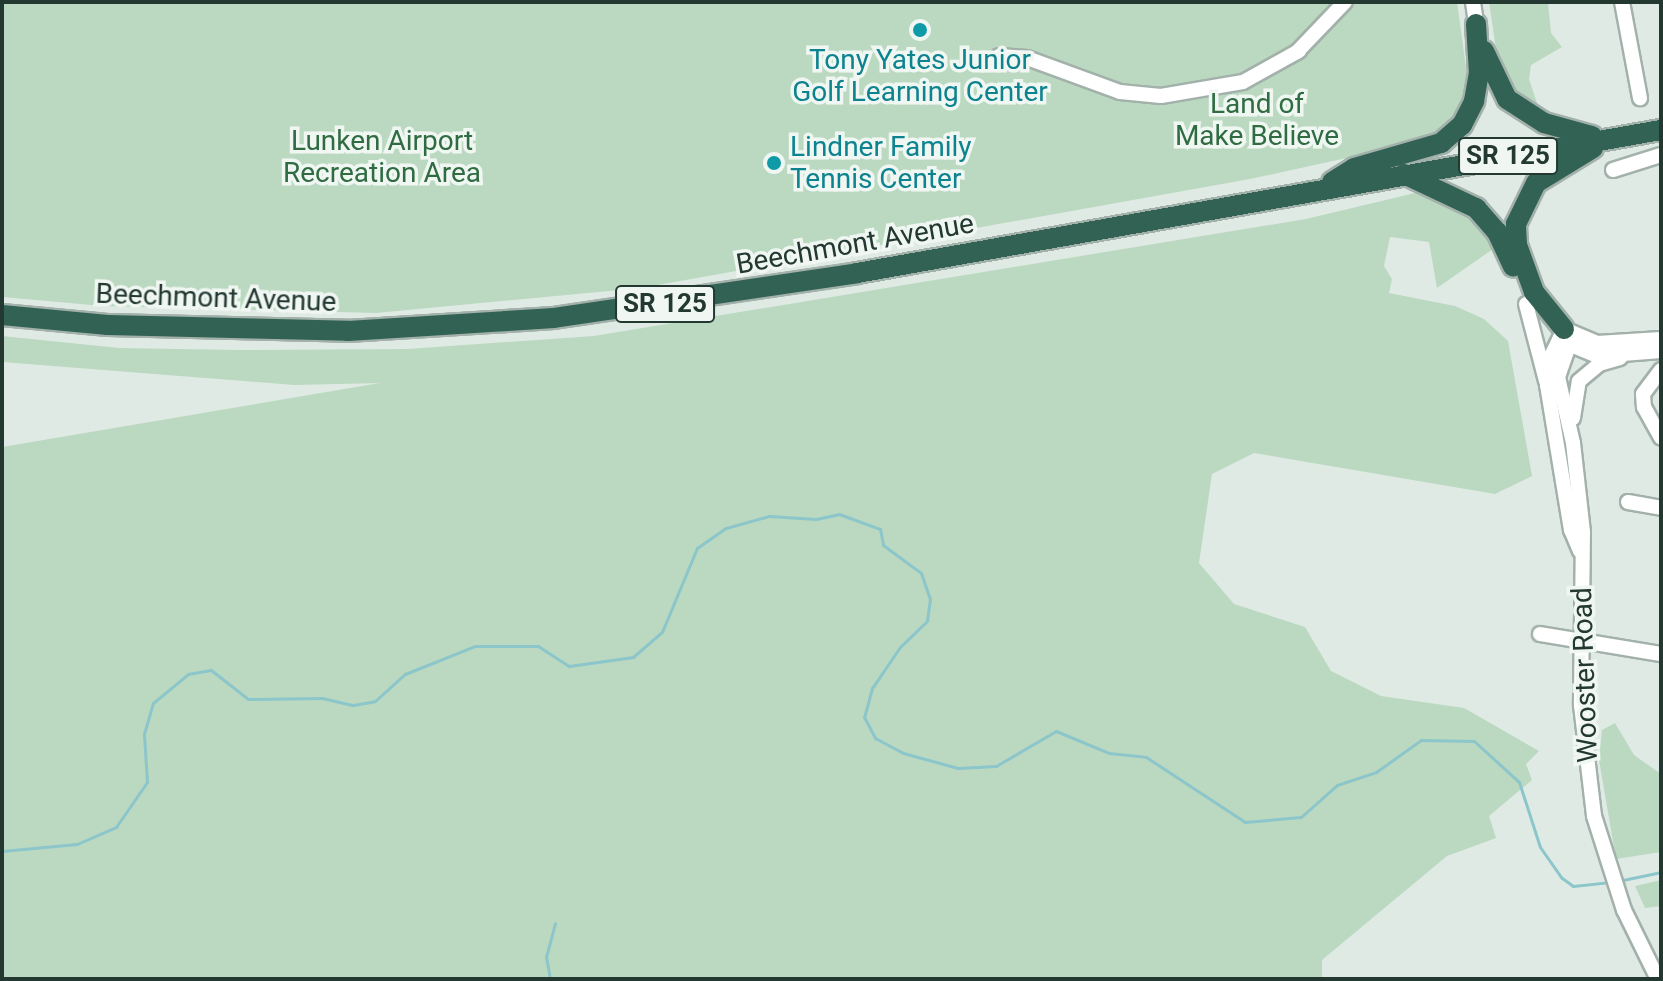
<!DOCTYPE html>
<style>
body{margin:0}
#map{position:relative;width:1663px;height:981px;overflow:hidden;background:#e0eae5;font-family:Roboto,sans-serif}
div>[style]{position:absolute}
.green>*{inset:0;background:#bad9c0}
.stream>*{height:3px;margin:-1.5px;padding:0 1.5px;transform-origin:1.5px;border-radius:1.5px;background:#8cc6cb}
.roads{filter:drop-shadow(2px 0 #a3b1ab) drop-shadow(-2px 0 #a3b1ab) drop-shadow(0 2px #a3b1ab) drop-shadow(0 -2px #a3b1ab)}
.minor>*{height:14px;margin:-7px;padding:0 7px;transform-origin:7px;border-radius:7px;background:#fff}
.highway>*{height:20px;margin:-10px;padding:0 10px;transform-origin:10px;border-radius:10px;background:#316254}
.dots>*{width:22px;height:22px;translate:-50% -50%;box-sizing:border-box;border:4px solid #f0f7f3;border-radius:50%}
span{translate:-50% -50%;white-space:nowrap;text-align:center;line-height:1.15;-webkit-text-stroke:7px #f0f7f3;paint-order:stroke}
.shield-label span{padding:2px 6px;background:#f0f7f3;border:2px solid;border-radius:6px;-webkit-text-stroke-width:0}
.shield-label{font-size:26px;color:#223831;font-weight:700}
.culture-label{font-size:28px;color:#0d838f}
.left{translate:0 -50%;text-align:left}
.park-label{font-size:28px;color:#306c42}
.street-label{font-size:28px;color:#223831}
.frame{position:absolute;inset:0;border:4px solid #223831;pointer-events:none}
</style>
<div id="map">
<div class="green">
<i style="clip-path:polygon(2px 2px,1457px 2px,1468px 82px,1464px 102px,1451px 123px,1415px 143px,1250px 179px,641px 288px,376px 313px,103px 306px,2px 297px)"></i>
<i style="clip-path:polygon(1489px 2px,1548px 2px,1551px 33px,1562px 47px,1531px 65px,1529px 79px,1539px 109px,1512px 89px,1497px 56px)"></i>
<i style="clip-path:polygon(1436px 188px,1503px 242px,1437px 288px,1429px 242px,1390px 237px,1384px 266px,1392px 279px,1389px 293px,1455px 306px,1484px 319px,1508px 341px,1532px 476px,1495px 494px,1254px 453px,1212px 474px,1199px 563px,1234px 604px,1305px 627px,1331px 671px,1381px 696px,1464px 708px,1539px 751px,1526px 764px,1532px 780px,1489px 816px,1496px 838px,1447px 856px,1322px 960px,1322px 979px,2px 979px,2px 447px,380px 383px,294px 385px,2px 362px,2px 336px,119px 348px,239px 350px,407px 349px,594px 336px,1306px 219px)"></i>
<i style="clip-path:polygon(1615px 723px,1634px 755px,1661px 774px,1661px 852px,1616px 859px,1599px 760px,1602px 730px)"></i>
<i style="clip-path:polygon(1661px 880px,1661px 906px,1645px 908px,1635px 886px)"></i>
</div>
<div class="stream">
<i style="left:2px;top:851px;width:75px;rotate:-5.3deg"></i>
<i style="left:77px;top:844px;width:43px;rotate:-23.6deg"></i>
<i style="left:116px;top:827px;width:55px;rotate:-55.4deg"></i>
<i style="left:147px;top:782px;width:48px;rotate:-93.6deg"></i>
<i style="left:144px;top:734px;width:32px;rotate:-74deg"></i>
<i style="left:153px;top:703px;width:45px;rotate:-39.6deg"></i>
<i style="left:188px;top:674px;width:23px;rotate:-10deg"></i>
<i style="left:211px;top:670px;width:47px;rotate:38.1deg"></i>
<i style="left:248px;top:699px;width:74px;rotate:-0.8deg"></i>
<i style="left:322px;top:698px;width:32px;rotate:13deg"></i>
<i style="left:353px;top:705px;width:22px;rotate:-10deg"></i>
<i style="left:375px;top:701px;width:40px;rotate:-42deg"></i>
<i style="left:405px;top:674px;width:75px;rotate:-21.8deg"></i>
<i style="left:475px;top:646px;width:63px"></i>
<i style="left:538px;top:646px;width:37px;rotate:33deg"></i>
<i style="left:569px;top:666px;width:65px;rotate:-8deg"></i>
<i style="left:633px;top:657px;width:38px;rotate:-41deg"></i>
<i style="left:662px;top:632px;width:91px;rotate:-67.4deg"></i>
<i style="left:697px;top:548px;width:35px;rotate:-35deg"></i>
<i style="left:726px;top:528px;width:45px;rotate:-15.6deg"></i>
<i style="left:769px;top:516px;width:47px;rotate:3.7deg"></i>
<i style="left:816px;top:519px;width:24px;rotate:-12deg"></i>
<i style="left:839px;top:514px;width:44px;rotate:20.1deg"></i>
<i style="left:880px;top:529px;width:16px;rotate:79deg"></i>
<i style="left:883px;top:545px;width:47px;rotate:36.4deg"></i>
<i style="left:921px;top:573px;width:28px;rotate:71deg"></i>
<i style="left:930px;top:599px;width:22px;rotate:98deg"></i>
<i style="left:927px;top:621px;width:37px;rotate:136deg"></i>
<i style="left:900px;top:647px;width:50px;rotate:124.3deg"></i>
<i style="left:872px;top:688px;width:30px;rotate:105deg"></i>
<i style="left:864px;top:717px;width:24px;rotate:62deg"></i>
<i style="left:875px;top:738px;width:32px;rotate:28deg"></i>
<i style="left:903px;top:753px;width:57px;rotate:15.3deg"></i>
<i style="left:958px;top:768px;width:38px;rotate:-3deg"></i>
<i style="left:996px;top:766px;width:69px;rotate:-30.3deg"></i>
<i style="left:1056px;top:731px;width:57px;rotate:22.5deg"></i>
<i style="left:1109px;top:753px;width:37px;rotate:6deg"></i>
<i style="left:1146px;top:757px;width:118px;rotate:33.3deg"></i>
<i style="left:1245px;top:822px;width:56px;rotate:-5.1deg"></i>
<i style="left:1301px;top:817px;width:48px;rotate:-41.6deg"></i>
<i style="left:1337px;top:785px;width:41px;rotate:-18.4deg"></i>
<i style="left:1376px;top:772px;width:55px;rotate:-35.4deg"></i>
<i style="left:1421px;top:740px;width:53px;rotate:1.1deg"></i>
<i style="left:1474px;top:741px;width:61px;rotate:42.3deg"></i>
<i style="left:1519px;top:782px;width:68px;rotate:72.1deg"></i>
<i style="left:1540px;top:847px;width:38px;rotate:55deg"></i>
<i style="left:1562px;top:878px;width:14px;rotate:36deg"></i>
<i style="left:1573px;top:886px;width:37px;rotate:-6deg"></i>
<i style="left:1618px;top:881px;width:44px;rotate:-11.8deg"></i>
<i style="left:550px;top:979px;width:22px;rotate:-100deg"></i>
<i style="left:546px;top:957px;width:35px;rotate:-75deg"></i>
</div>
<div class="roads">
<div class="minor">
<i style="left:1473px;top:2px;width:22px;rotate:82deg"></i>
<i style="left:1622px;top:2px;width:98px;rotate:79.4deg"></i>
<i style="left:1297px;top:52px;width:69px;rotate:-46.2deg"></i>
<i style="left:999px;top:56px;width:28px;rotate:4deg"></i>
<i style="left:1027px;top:58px;width:99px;rotate:20.1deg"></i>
<i style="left:1120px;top:92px;width:41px;rotate:5.6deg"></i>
<i style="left:1161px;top:96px;width:83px;rotate:-9.7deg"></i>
<i style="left:1243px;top:82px;width:64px;rotate:-29deg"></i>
<i style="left:1613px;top:170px;width:50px;rotate:-17.4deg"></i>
<i style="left:1526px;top:304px;width:80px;rotate:75.4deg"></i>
<i style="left:1573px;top:334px;width:46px;rotate:109.2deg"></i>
<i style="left:1558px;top:377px;width:68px;rotate:77.2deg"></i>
<i style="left:1573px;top:443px;width:90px;rotate:83.6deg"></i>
<i style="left:1583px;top:532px;width:173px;rotate:90.7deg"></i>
<i style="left:1581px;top:705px;width:112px;rotate:83.3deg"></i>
<i style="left:1594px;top:816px;width:99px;rotate:72.3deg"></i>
<i style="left:1624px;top:910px;width:77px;rotate:63.8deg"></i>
<i style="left:1559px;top:340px;width:41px;rotate:22.8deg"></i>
<i style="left:1597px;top:356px;width:64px;rotate:-4.5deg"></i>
<i style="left:1661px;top:370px;width:30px;rotate:127deg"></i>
<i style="left:1643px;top:394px;width:13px;rotate:86deg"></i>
<i style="left:1644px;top:407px;width:35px;rotate:61deg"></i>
<i style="left:1573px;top:418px;width:37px;rotate:-81deg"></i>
<i style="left:1579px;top:381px;width:26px;rotate:-40deg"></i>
<i style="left:1599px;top:364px;width:22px;rotate:-16deg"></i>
<i style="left:1628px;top:502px;width:34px;rotate:10deg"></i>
<i style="left:1580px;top:551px;width:23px;rotate:-113deg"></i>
<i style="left:1571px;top:530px;width:147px;rotate:-99.4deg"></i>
<i style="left:1547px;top:385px;width:31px;rotate:-81deg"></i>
<i style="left:1552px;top:354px;width:28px;rotate:-64deg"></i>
<i style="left:1564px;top:329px;width:36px;rotate:23deg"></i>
<i style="left:1597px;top:343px;width:64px;rotate:-3.6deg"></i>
<i style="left:1540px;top:634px;width:123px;rotate:9.4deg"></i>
</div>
<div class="highway">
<i style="left:1484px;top:51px;width:53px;rotate:64.4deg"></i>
<i style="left:1507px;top:99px;width:44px;rotate:33deg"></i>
<i style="left:1544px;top:123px;width:50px;rotate:15.2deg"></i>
<i style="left:1404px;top:174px;width:80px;rotate:25.3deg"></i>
<i style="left:1476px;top:208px;width:32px;rotate:49deg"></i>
<i style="left:1497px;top:232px;width:38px;rotate:65deg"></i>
<i style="left:1332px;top:182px;width:26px;rotate:-32deg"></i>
<i style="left:1354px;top:168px;width:91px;rotate:-16deg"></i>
<i style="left:1441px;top:143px;width:28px;rotate:-41deg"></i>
<i style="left:1462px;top:125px;width:27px;rotate:-63deg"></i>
<i style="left:1474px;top:101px;width:28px;rotate:-80deg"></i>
<i style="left:1479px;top:73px;width:49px;rotate:-93.5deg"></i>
<i style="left:2px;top:315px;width:106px;rotate:5.4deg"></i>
<i style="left:108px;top:325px;width:240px;rotate:1.4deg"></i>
<i style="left:348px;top:331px;width:206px;rotate:-3.6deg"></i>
<i style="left:554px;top:318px;width:306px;rotate:-8.4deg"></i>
<i style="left:857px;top:273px;width:817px;rotate:-10.09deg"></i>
<i style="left:1564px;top:329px;width:48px;rotate:-129deg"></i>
<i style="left:1534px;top:292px;width:50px;rotate:-109.9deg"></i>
<i style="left:1517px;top:245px;width:21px;rotate:-93deg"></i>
<i style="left:1516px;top:224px;width:46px;rotate:-64deg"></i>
<i style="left:1536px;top:183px;width:67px;rotate:-31.6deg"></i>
</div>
</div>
<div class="dots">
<i style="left:920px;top:30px;background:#0f9aa8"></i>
<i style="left:774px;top:163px;background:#0f9aa8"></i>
</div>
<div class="shield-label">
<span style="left:1508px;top:156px">SR 125</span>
<span style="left:665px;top:304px">SR 125</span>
</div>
<div class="culture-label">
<span style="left:920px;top:76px">Tony Yates Junior<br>Golf Learning Center</span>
<span class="left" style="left:790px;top:163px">Lindner Family<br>Tennis Center</span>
</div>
<div class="park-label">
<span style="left:1257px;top:120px">Land of<br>Make Believe</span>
<span style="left:382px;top:157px">Lunken Airport<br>Recreation Area</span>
</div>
<div class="street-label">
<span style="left:855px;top:244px;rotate:-10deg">Beechmont Avenue</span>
<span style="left:216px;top:298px;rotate:2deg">Beechmont Avenue</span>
<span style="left:1585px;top:675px;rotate:-92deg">Wooster Road</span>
</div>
<div class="frame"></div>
</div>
